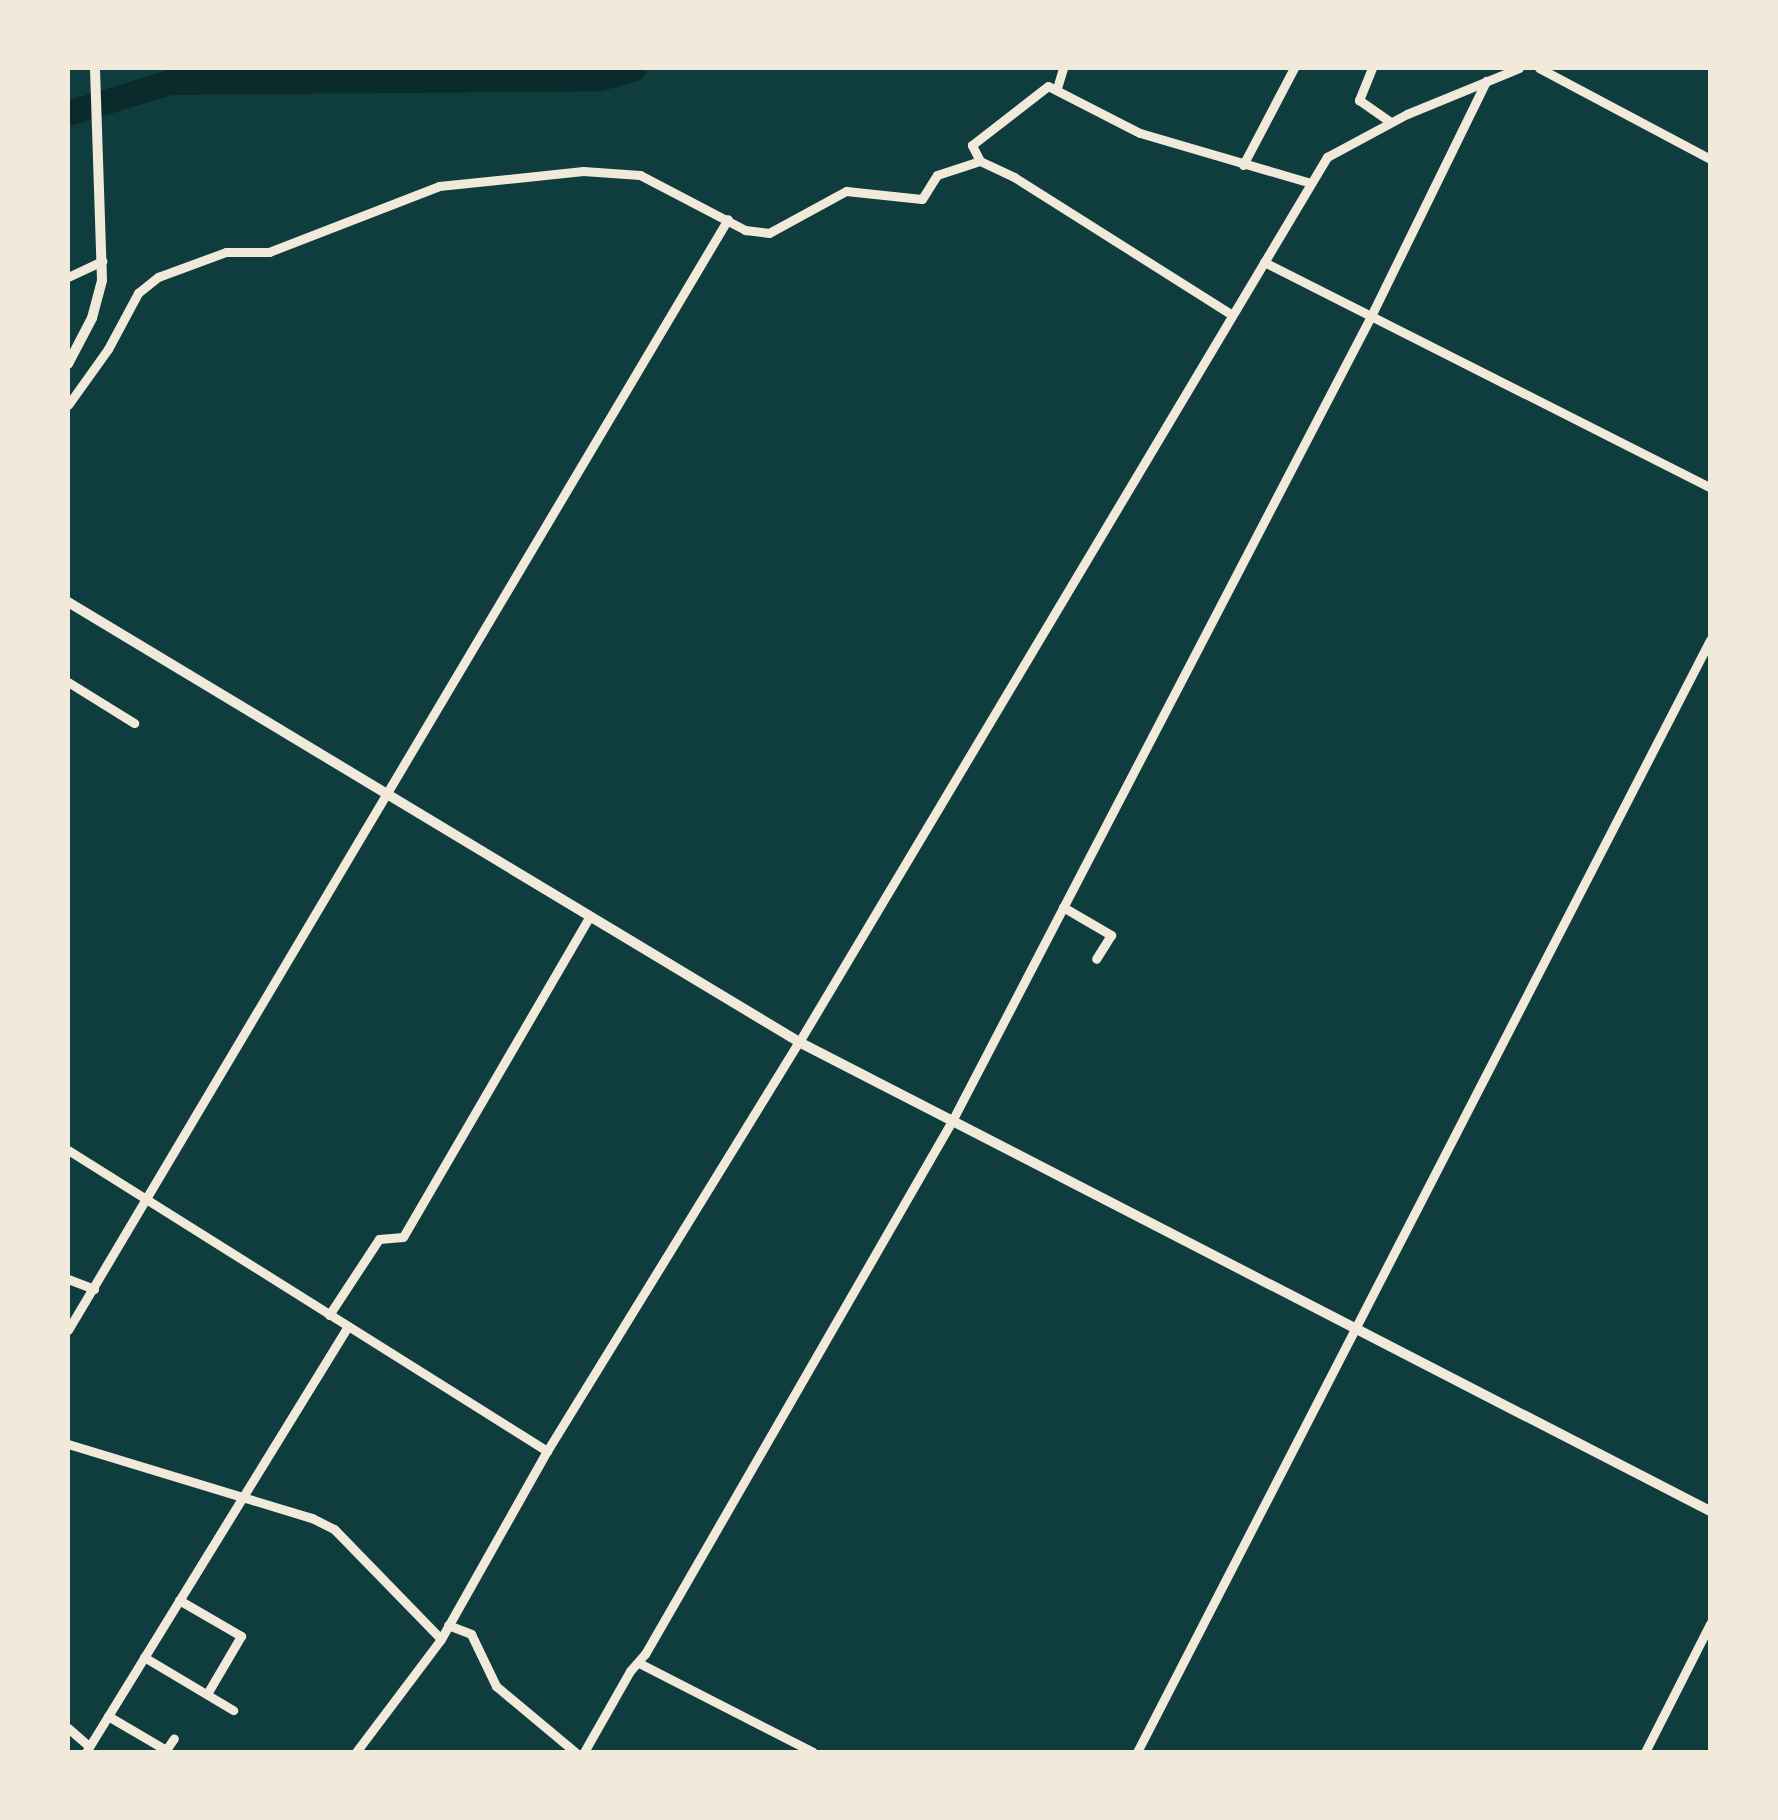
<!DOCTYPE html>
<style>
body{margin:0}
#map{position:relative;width:1778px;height:1820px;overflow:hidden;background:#0f3d3e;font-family:Arial,sans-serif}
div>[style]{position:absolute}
.stream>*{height:4px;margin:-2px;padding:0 2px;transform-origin:2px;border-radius:2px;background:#0a2a2b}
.river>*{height:25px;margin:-12.5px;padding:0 12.5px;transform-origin:12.5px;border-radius:12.5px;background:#0a2a2b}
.minor>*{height:9px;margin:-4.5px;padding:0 4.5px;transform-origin:4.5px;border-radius:4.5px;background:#f1e9da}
.tertiary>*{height:10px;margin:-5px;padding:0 5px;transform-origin:5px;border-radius:5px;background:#f1e9da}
span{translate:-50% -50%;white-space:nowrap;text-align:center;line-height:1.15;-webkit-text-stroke:9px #f1e9da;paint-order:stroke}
.frame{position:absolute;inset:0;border:70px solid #f1e9da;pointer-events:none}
</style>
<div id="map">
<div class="stream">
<i style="left:170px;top:82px;width:18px;rotate:-49deg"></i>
</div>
<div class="river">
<i style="left:68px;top:113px;width:107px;rotate:-16.9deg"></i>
<i style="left:170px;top:82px;width:430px;rotate:-0.5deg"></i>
<i style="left:600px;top:78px;width:35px;rotate:-16deg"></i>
</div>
<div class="minor">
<i style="left:1372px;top:68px;width:35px;rotate:112deg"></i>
<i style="left:1359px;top:100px;width:38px;rotate:35deg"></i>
<i style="left:1539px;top:68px;width:194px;rotate:28deg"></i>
<i style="left:1057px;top:88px;width:21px;rotate:-73deg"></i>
<i style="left:980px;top:161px;width:18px;rotate:-117deg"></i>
<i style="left:972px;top:145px;width:96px;rotate:-37.8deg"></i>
<i style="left:1048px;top:86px;width:103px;rotate:27.1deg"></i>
<i style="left:1140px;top:133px;width:178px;rotate:16.3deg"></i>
<i style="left:1243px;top:165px;width:110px;rotate:-62.3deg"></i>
<i style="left:1264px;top:262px;width:500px;rotate:26.8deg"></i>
<i style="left:68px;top:277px;width:38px;rotate:-25deg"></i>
<i style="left:68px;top:405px;width:69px;rotate:-54.5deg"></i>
<i style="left:108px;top:349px;width:64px;rotate:-61.8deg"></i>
<i style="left:138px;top:293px;width:26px;rotate:-39deg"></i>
<i style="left:158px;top:277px;width:72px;rotate:-20.2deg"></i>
<i style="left:226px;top:252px;width:43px"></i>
<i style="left:269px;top:252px;width:182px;rotate:-21.2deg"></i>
<i style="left:439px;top:186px;width:145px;rotate:-5.9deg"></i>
<i style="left:583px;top:171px;width:57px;rotate:4deg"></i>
<i style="left:640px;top:175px;width:119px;rotate:27.6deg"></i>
<i style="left:745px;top:230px;width:24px;rotate:7deg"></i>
<i style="left:769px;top:233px;width:88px;rotate:-28.6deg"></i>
<i style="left:846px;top:191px;width:76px;rotate:6deg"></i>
<i style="left:922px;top:199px;width:28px;rotate:-58deg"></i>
<i style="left:937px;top:175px;width:45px;rotate:-18deg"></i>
<i style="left:980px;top:161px;width:38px;rotate:25deg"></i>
<i style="left:1014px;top:177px;width:258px;rotate:32.3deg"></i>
<i style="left:68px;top:682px;width:78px;rotate:31.8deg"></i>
<i style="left:1063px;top:907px;width:56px;rotate:30.3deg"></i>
<i style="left:1111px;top:935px;width:28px;rotate:122deg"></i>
<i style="left:68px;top:1150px;width:566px;rotate:32.14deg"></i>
<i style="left:68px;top:1279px;width:28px;rotate:21deg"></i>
<i style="left:329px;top:1315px;width:91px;rotate:-56.7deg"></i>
<i style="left:379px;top:1239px;width:24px;rotate:-5deg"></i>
<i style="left:403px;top:1237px;width:368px;rotate:-59.8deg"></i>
<i style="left:68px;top:1330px;width:1292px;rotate:-59.29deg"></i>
<i style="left:68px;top:1444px;width:255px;rotate:16.9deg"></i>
<i style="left:312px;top:1518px;width:25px;rotate:27deg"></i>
<i style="left:334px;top:1529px;width:153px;rotate:45.8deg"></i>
<i style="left:179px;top:1600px;width:72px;rotate:30.1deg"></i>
<i style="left:241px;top:1636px;width:67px;rotate:120.4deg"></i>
<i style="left:448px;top:1625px;width:25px;rotate:21deg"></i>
<i style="left:471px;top:1634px;width:58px;rotate:64.3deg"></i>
<i style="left:496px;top:1686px;width:103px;rotate:39.9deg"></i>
<i style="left:144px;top:1657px;width:104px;rotate:30.8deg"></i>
<i style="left:639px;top:1663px;width:195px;rotate:27.1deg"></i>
<i style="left:108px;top:1716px;width:67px;rotate:30.4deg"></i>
<i style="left:166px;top:1750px;width:14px;rotate:-56deg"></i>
<i style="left:68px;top:1728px;width:28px;rotate:41deg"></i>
<i style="left:86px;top:1752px;width:498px;rotate:-58.4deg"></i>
<i style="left:356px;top:1752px;width:141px;rotate:-53deg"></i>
<i style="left:441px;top:1639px;width:216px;rotate:-60.6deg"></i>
<i style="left:547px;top:1451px;width:480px;rotate:-58.4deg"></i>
<i style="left:799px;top:1042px;width:1031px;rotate:-59.18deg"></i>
<i style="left:1327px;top:157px;width:91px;rotate:-28.3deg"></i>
<i style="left:1407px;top:114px;width:121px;rotate:-22.3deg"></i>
<i style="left:584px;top:1752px;width:93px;rotate:-60.4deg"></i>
<i style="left:630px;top:1671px;width:23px;rotate:-49deg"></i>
<i style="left:645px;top:1654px;width:615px;rotate:-60.06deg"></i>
<i style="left:952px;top:1121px;width:908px;rotate:-62.5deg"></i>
<i style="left:1371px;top:316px;width:262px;rotate:-63.9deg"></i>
<i style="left:1137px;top:1752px;width:1251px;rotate:-62.74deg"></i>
<i style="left:1645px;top:1752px;width:144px;rotate:-63.1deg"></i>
</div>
<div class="tertiary">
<i style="left:68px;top:364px;width:52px;rotate:-62.4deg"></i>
<i style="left:92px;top:318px;width:39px;rotate:-75deg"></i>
<i style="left:102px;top:280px;width:212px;rotate:-91.9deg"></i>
<i style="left:68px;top:602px;width:853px;rotate:31.04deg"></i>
<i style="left:799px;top:1042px;width:1025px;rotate:27.24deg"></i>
</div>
<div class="frame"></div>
</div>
